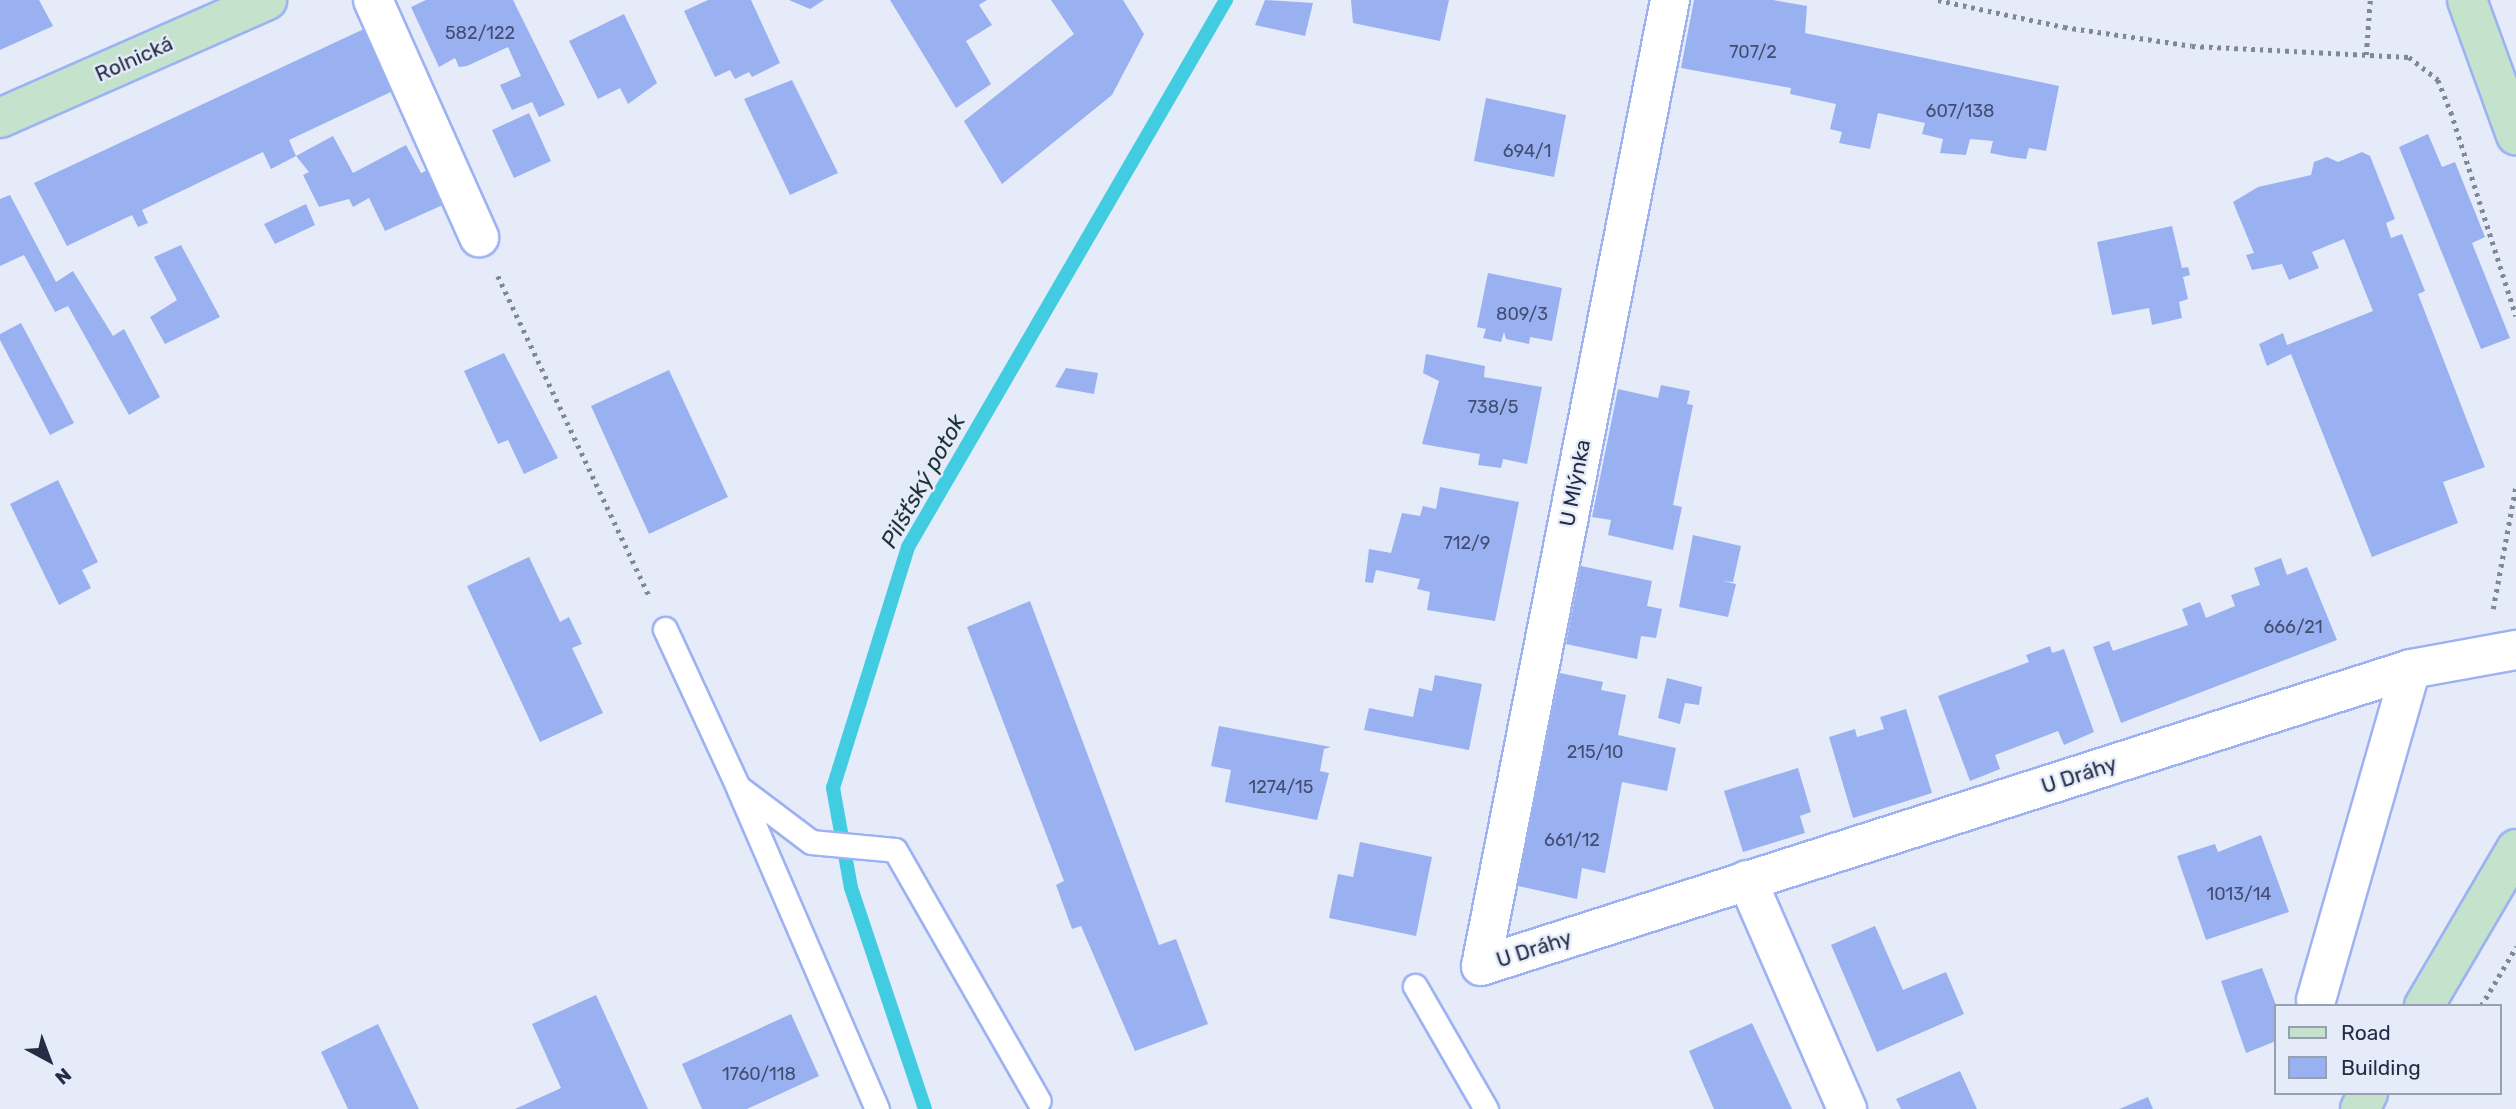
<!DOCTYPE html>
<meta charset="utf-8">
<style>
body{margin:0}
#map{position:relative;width:2516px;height:1109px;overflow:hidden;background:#e5ebf8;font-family:Rubik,sans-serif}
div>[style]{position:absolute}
.stream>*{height:14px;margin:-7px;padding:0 7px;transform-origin:7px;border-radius:7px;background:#42cce1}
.building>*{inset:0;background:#9ab1f1}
.path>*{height:4.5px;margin-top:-2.25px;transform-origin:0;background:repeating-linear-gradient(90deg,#80879b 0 3.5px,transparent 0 8.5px)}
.roads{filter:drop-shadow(2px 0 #9cb2f3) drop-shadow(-2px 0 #9cb2f3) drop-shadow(0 2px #9cb2f3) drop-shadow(0 -2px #9cb2f3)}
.lane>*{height:23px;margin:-11.5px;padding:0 11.5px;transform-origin:11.5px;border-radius:11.5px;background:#fff}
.street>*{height:38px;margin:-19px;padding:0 19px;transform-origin:19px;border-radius:19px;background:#fff}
.secondary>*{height:38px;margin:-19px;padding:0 19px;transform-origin:19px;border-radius:19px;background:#c4e2cc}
span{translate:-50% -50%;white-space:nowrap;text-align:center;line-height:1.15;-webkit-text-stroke:5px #e5ebf8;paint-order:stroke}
.number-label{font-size:18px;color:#424d71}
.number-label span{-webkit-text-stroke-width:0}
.street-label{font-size:21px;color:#242c46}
.water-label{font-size:23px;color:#1c3337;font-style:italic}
.legend{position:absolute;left:2274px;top:1004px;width:228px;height:91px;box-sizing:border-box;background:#e5ebf8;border:2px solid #989fb1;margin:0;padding:9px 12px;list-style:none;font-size:21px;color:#242c46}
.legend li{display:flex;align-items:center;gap:14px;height:35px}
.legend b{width:35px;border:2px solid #989fb1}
.north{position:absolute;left:14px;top:1025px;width:70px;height:70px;-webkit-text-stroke:5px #e5ebf8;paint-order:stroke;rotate:139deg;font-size:19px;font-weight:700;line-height:28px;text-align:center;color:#242c46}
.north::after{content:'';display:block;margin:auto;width:24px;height:32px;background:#242c46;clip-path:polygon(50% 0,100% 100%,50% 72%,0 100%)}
</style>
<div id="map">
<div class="stream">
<i style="left:925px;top:1109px;width:233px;rotate:-108.5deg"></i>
<i style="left:851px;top:888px;width:102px;rotate:-100.2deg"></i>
<i style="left:833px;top:788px;width:252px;rotate:-72.7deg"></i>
<i style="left:908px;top:547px;width:633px;rotate:-59.83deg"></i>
</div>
<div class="building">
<i style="clip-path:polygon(0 0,39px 0,53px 26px,0 50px)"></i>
<i style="clip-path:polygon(426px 0,513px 0,565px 105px,539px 117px,532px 102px,512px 110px,500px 85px,521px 76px,508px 47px,467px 66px,459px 67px,455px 58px,439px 67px,411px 7px)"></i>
<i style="clip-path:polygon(708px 0,751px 0,780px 63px,752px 77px,749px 72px,735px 79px,730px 70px,715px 77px,684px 11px)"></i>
<i style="clip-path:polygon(789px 0,824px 0,810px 9px)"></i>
<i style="clip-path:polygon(890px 0,987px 0,979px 5px,992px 25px,966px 41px,991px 84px,956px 108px)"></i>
<i style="clip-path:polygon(1051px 0,1123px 0,1144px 34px,1112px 95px,1002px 184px,964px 121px,1074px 34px)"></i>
<i style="clip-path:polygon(1265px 0,1313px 3px,1305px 36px,1255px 25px)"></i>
<i style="clip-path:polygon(1351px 0,1449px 0,1440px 41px,1353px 23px)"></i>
<i style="clip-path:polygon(1694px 0,1773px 0,1807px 6px,1805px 33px,2059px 86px,2046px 151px,2029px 148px,2026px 159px,2010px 157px,1990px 153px,1993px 141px,1970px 139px,1966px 155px,1940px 153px,1943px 139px,1922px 134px,1925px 123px,1878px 113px,1870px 149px,1839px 143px,1842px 132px,1830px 129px,1836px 104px,1790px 94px,1791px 88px,1681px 68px)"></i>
<i style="clip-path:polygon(624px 14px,657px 83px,628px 104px,620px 88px,598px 99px,569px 41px)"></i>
<i style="clip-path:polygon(366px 28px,395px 90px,289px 140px,296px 156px,333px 136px,353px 173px,406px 145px,421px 173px,428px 170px,445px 204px,385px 231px,369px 198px,353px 207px,349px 199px,319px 207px,303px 175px,309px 172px,296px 156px,271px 169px,263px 152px,142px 210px,148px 223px,138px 227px,132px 215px,67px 246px,34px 183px)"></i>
<i style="clip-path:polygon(792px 80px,838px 173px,790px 195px,744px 99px)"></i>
<i style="clip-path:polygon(1486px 98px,1566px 115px,1554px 177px,1474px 161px)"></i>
<i style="clip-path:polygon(529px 113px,551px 161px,514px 178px,492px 130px)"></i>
<i style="clip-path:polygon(2428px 134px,2442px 167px,2455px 162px,2485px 237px,2472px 243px,2510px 338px,2481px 349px,2399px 147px)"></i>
<i style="clip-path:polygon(2362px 152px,2370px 156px,2395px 219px,2386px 223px,2391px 238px,2402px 234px,2425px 291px,2418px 294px,2485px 467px,2443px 482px,2458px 523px,2372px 557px,2291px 354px,2267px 366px,2259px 344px,2283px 333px,2287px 345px,2373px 311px,2344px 239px,2312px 252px,2319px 268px,2289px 280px,2282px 264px,2252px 270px,2246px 255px,2254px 253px,2233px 202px,2258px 187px,2311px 175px,2314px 162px,2327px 157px,2338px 162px)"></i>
<i style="clip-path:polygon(10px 195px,56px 282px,73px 271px,113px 336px,124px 329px,160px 397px,129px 415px,68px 306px,55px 312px,24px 255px,0 266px,0 199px)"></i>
<i style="clip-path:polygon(306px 204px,315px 225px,275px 244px,264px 224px)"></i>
<i style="clip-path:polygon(2172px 226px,2182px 268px,2188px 267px,2190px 275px,2183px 277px,2188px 299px,2179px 302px,2182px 318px,2152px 325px,2149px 308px,2112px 315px,2097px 242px)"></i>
<i style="clip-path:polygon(181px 245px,220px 317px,165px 344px,150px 317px,177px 300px,154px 257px)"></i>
<i style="clip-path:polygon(1488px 273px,1562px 288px,1552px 341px,1530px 337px,1529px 344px,1506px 339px,1504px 332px,1501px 342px,1483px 338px,1486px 329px,1477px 327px)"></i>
<i style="clip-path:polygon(21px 323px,74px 423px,50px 435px,0 340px,0 334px)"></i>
<i style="clip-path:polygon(504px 353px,558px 458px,524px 474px,508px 440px,498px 444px,464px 371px)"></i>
<i style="clip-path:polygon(1426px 354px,1485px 366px,1484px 377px,1542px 387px,1527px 464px,1503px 459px,1501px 468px,1478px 465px,1480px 454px,1422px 444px,1439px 381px,1423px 373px)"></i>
<i style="clip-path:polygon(1066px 368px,1098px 373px,1094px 394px,1055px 387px)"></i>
<i style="clip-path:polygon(669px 370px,728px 497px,649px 534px,591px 406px)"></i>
<i style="clip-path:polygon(1661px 385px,1690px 391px,1687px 404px,1693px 405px,1673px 505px,1682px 507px,1673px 550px,1608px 535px,1611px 520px,1592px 517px,1618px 389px,1658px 398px)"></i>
<i style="clip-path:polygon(58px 480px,98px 562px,82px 570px,91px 588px,59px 605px,10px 504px)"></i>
<i style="clip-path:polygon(1440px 487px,1519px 502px,1495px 621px,1427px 610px,1430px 592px,1417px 589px,1420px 579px,1376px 570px,1373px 583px,1365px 582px,1369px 549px,1391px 553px,1402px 513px,1420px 516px,1423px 506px,1436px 509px)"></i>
<i style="clip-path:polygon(1693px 535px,1741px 546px,1733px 582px,1723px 581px,1736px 584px,1728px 617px,1679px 607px)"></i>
<i style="clip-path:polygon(529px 557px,560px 622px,569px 617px,582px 644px,572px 648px,603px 713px,540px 742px,467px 586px)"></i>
<i style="clip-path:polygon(2281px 558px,2287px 575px,2307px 567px,2337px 640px,2121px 723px,2093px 647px,2109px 641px,2113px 651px,2188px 625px,2182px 609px,2200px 602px,2206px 618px,2235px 606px,2231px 595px,2260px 585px,2254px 568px)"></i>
<i style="clip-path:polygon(1581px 566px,1652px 581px,1647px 606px,1662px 609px,1656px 638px,1641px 636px,1637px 659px,1566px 644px)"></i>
<i style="clip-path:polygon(1030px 601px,1159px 945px,1176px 939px,1208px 1024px,1135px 1051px,1081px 926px,1072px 929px,1056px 885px,1064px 881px,967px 627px)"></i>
<i style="clip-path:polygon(2050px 646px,2052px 653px,2064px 649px,2094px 732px,2064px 745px,2058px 731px,1995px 755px,2000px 769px,1970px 781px,1938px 696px,2029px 662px,2026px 655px)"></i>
<i style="clip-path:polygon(1560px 673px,1603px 682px,1601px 690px,1626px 695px,1618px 735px,1676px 748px,1667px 791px,1622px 782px,1605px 873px,1582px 868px,1577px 899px,1518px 886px)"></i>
<i style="clip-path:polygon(1435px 675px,1482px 684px,1469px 750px,1364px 730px,1369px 708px,1413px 717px,1419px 688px,1432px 691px)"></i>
<i style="clip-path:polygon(1667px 678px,1702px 687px,1699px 705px,1685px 703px,1680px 724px,1658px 718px)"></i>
<i style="clip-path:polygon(1906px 709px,1932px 793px,1853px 818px,1829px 737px,1855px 729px,1857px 737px,1884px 729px,1880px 717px)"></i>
<i style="clip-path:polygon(1219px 726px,1331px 747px,1324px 749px,1320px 771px,1329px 773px,1317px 820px,1225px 802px,1231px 770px,1211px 766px)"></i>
<i style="clip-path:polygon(1798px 768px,1811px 812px,1800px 816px,1805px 833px,1743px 852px,1724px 791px)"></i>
<i style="clip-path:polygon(2261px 835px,2289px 912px,2206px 940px,2177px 856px,2215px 844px,2218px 852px)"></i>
<i style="clip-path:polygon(1360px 842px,1432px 857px,1416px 936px,1329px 918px,1338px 874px,1353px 877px)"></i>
<i style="clip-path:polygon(1875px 926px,1903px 990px,1946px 972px,1964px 1014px,1877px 1052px,1831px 945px)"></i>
<i style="clip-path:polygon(2262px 968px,2276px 1005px,2276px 1041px,2246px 1053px,2221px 981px)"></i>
<i style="clip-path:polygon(596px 995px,648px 1109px,515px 1109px,561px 1088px,532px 1024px)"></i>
<i style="clip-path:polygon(791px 1014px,819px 1076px,747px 1109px,702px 1109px,682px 1064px)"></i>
<i style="clip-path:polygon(1752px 1023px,1792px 1109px,1714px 1109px,1689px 1051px)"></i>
<i style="clip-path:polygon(378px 1024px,419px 1109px,348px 1109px,321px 1052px)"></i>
<i style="clip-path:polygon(1960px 1071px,1977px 1109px,1901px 1109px,1896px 1099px)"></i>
<i style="clip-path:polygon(2148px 1097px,2153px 1109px,2119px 1109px)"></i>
</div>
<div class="path">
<i style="left:1938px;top:0;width:129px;rotate:12.1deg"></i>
<i style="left:2064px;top:27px;width:129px;rotate:8.4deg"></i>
<i style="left:2192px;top:46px;width:217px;rotate:2.9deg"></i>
<i style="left:2409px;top:57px;width:37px;rotate:38deg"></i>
<i style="left:2438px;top:80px;width:35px;rotate:68deg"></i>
<i style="left:2451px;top:112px;width:214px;rotate:72.3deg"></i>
<i style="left:2366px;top:55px;width:55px;rotate:-85.8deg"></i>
<i style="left:498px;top:276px;width:355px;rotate:64.7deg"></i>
<i style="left:2493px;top:609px;width:126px;rotate:-79.5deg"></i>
<i style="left:2481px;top:1006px;width:69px;rotate:-59.3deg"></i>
</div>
<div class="roads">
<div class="lane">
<i style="left:665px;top:629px;width:174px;rotate:65.2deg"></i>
<i style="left:738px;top:787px;width:91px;rotate:37deg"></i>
<i style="left:811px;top:842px;width:84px;rotate:5.4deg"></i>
<i style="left:895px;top:850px;width:289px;rotate:60.2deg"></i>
<i style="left:739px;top:790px;width:348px;rotate:66.6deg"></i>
<i style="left:1415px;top:986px;width:142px;rotate:60deg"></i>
</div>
<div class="street">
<i style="left:373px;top:0;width:260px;rotate:65.9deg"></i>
<i style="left:1670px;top:0;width:984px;rotate:101.07deg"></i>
<i style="left:1481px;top:966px;width:976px;rotate:-17.71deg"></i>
<i style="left:2411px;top:669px;width:107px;rotate:-10.3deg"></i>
<i style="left:1747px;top:880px;width:250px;rotate:66.4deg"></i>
<i style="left:2316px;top:1000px;width:344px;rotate:-74deg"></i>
</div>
<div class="secondary">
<i style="left:2467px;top:0;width:144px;rotate:70.1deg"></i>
<i style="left:0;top:118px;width:292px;rotate:-23.8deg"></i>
<i style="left:2424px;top:1006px;width:182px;rotate:-59.6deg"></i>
<i style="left:2360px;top:1109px;width:18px;rotate:-63deg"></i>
</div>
</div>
<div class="number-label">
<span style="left:480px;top:33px">582/122</span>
<span style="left:1753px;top:52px">707/2</span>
<span style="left:1960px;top:111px">607/138</span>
<span style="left:1527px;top:151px">694/1</span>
<span style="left:1522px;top:314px">809/3</span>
<span style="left:1493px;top:407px">738/5</span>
<span style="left:1467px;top:543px">712/9</span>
<span style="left:2293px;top:627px">666/21</span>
<span style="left:1595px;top:752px">215/10</span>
<span style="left:1281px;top:787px">1274/15</span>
<span style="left:1572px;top:840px">661/12</span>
<span style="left:2239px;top:894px">1013/14</span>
<span style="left:759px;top:1074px">1760/118</span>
</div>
<div class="street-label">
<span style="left:134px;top:59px;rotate:-24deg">Rolnická</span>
<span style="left:1575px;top:483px;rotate:-79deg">U Mlýnka</span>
<span style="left:2079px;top:775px;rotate:-18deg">U Dráhy</span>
<span style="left:1534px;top:949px;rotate:-18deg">U Dráhy</span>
</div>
<div class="water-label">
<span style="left:923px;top:481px;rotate:-61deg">Pilšťský potok</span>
</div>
<ul class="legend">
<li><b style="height:9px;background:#c4e2cc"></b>Road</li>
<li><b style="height:19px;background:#9ab1f1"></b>Building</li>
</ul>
<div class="north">N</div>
</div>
